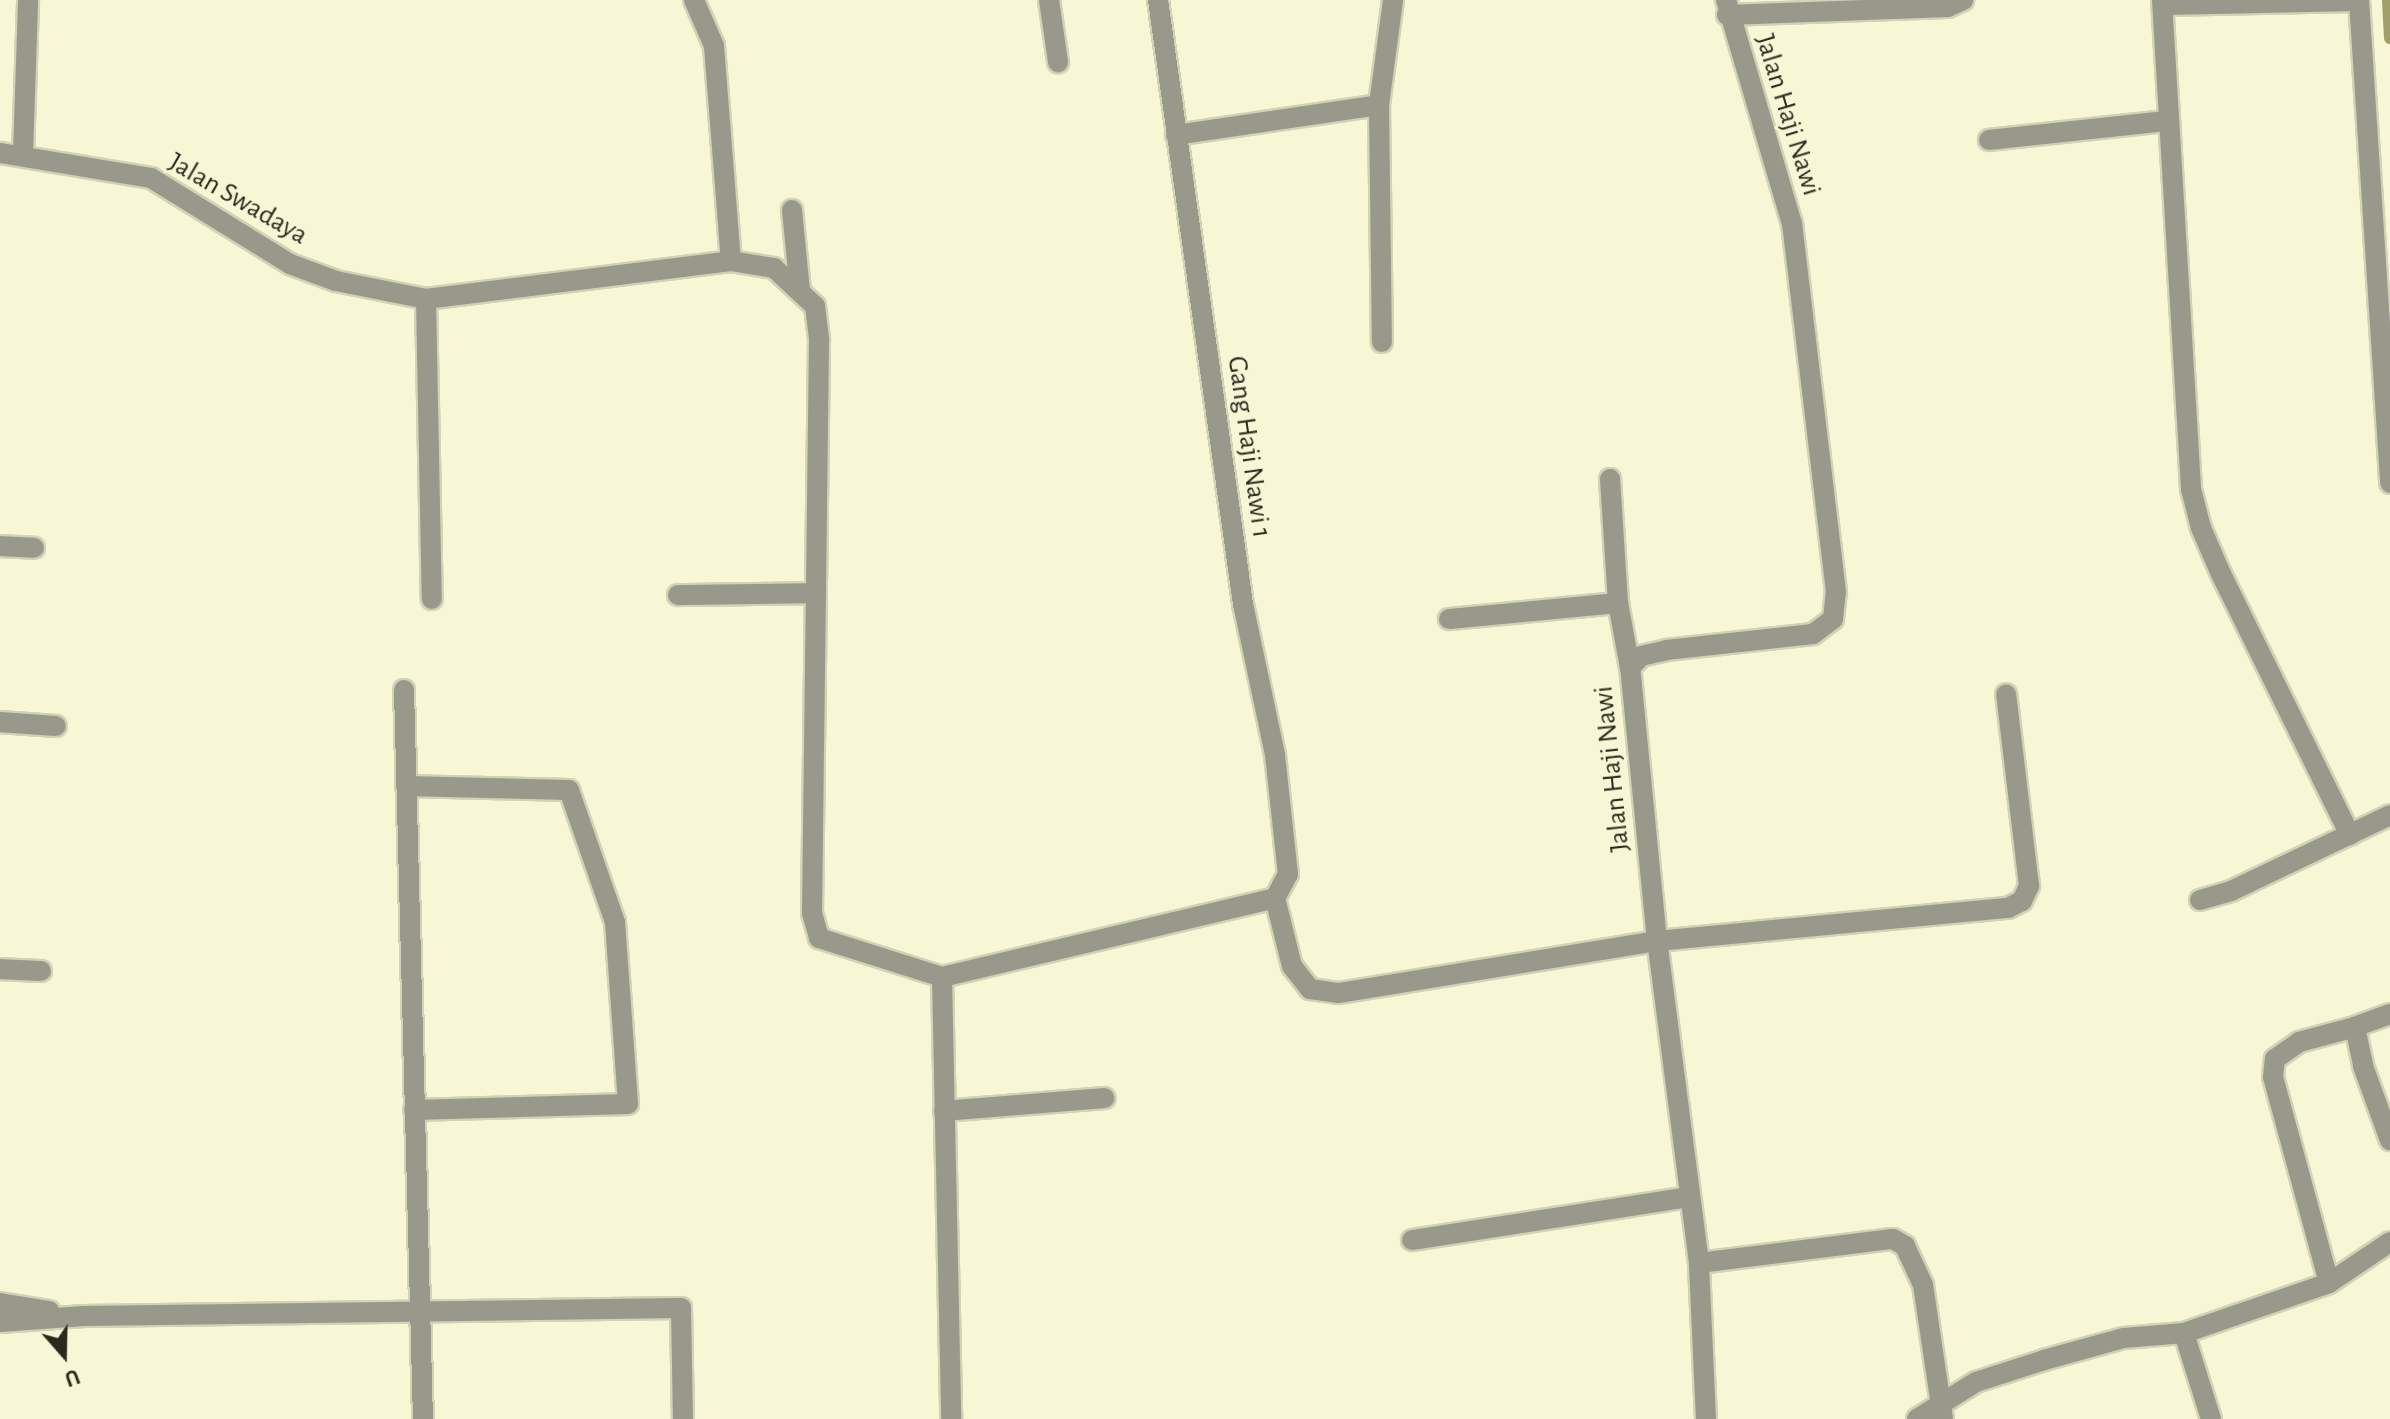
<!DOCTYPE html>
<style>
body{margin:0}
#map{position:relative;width:2390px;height:1419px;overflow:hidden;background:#f7f7d6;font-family:"Alegreya Sans",sans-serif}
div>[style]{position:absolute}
.stream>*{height:12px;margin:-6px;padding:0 6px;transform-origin:6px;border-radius:6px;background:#a09e69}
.roads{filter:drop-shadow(2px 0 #d2d2b5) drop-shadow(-2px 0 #d2d2b5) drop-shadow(0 2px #d2d2b5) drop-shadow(0 -2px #d2d2b5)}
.lane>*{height:20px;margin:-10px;padding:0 10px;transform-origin:10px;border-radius:10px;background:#98988b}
.street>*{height:20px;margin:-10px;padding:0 10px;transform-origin:10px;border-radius:10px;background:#98988b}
span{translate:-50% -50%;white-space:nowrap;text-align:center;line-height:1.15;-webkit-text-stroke:6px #f7f7d6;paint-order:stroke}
.street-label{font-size:28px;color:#29291d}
.north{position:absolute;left:24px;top:1315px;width:80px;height:80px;-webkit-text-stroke:6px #f7f7d6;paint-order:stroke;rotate:160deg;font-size:22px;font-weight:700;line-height:32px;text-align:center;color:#29291d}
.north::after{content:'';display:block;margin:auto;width:28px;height:36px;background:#29291d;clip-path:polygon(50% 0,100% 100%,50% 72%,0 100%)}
</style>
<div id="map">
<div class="stream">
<i style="left:2388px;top:0;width:38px;rotate:87deg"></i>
</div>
<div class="roads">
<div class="lane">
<i style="left:0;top:546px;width:34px;rotate:3deg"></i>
<i style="left:404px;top:690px;width:729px;rotate:88.51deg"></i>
<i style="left:0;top:722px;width:56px;rotate:4.1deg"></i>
<i style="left:406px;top:786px;width:163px;rotate:1.4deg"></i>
<i style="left:569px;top:790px;width:140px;rotate:70.8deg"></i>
<i style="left:615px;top:922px;width:182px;rotate:85.9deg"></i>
<i style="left:628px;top:1104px;width:214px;rotate:178.4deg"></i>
<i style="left:0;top:969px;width:41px;rotate:2.8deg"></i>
<i style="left:0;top:1303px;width:50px;rotate:9.3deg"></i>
<i style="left:0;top:1322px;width:84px;rotate:-4.1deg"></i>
<i style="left:84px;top:1316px;width:597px;rotate:-0.77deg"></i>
<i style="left:681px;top:1308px;width:111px;rotate:89deg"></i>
</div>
<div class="street">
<i style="left:694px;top:0;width:50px;rotate:66.5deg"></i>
<i style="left:714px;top:46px;width:216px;rotate:85.5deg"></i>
<i style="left:1049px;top:0;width:63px;rotate:81.7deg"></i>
<i style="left:1158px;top:0;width:610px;rotate:81.99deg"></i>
<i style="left:1243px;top:604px;width:154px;rotate:78deg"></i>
<i style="left:1275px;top:755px;width:120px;rotate:83.8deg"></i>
<i style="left:1288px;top:874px;width:27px;rotate:118deg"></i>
<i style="left:2162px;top:0;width:490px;rotate:86.6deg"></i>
<i style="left:2191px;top:489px;width:40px;rotate:75.6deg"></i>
<i style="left:2201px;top:528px;width:50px;rotate:66.5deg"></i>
<i style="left:2221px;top:574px;width:291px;rotate:63.7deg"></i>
<i style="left:2359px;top:0;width:484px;rotate:86.3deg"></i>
<i style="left:2163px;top:5px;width:196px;rotate:-1.2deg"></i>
<i style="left:1727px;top:15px;width:221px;rotate:-2.1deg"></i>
<i style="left:1948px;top:7px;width:17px;rotate:-25deg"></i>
<i style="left:1379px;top:105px;width:237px;rotate:89.3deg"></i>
<i style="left:1176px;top:135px;width:205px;rotate:-8.4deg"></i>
<i style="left:1379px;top:105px;width:106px;rotate:-82.4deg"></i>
<i style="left:1989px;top:140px;width:180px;rotate:-6.1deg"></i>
<i style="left:0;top:153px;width:153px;rotate:9.4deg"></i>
<i style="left:151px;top:178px;width:163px;rotate:31.7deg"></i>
<i style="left:290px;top:264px;width:49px;rotate:20.3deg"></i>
<i style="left:336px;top:281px;width:92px;rotate:11.3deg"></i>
<i style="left:426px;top:299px;width:307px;rotate:-7.1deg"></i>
<i style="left:731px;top:261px;width:44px;rotate:9.2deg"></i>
<i style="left:774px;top:268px;width:56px;rotate:42.8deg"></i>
<i style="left:815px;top:306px;width:35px;rotate:83deg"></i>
<i style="left:819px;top:341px;width:572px;rotate:90.7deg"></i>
<i style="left:812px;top:913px;width:26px;rotate:74deg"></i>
<i style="left:819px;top:938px;width:129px;rotate:17.6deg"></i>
<i style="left:942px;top:977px;width:442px;rotate:88.8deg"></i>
<i style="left:23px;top:154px;width:154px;rotate:-88.1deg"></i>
<i style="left:792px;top:210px;width:81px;rotate:84.4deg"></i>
<i style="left:426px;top:299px;width:300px;rotate:88.9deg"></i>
<i style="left:1610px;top:479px;width:124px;rotate:86.3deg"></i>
<i style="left:1618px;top:603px;width:66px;rotate:79.5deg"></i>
<i style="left:678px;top:595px;width:138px;rotate:-0.8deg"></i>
<i style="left:1449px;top:619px;width:170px;rotate:-5.4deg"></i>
<i style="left:2200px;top:900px;width:32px;rotate:-16deg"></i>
<i style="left:2231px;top:891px;width:176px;rotate:-25.5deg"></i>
<i style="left:942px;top:977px;width:342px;rotate:-13.3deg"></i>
<i style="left:1275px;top:898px;width:70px;rotate:76deg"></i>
<i style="left:1292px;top:966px;width:29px;rotate:52deg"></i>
<i style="left:1310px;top:989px;width:29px;rotate:8deg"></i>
<i style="left:1339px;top:993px;width:322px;rotate:-9.3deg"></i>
<i style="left:1657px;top:941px;width:353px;rotate:-5.4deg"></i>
<i style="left:2008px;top:908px;width:16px;rotate:-27deg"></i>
<i style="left:2022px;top:901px;width:17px;rotate:-65deg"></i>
<i style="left:2029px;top:886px;width:193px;rotate:-96.8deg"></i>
<i style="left:2390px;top:1014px;width:37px;rotate:160deg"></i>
<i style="left:2355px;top:1027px;width:40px;rotate:78deg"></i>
<i style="left:2363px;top:1066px;width:79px;rotate:70deg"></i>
<i style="left:944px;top:1111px;width:161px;rotate:-4.6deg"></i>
<i style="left:1412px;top:1240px;width:281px;rotate:-8.8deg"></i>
<i style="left:1699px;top:1263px;width:195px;rotate:-7.1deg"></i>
<i style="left:1893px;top:1239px;width:14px;rotate:30deg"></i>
<i style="left:1905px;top:1246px;width:43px;rotate:65.2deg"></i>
<i style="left:1923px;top:1285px;width:135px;rotate:81.5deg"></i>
<i style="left:2329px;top:1283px;width:213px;rotate:-105.2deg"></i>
<i style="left:2273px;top:1077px;width:18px;rotate:-84deg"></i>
<i style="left:2275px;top:1059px;width:29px;rotate:-35deg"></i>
<i style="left:2299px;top:1042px;width:58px;rotate:-15deg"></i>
<i style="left:2184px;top:1333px;width:90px;rotate:72.6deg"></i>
<i style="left:1706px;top:1419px;width:156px;rotate:-92.6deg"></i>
<i style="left:1699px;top:1263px;width:325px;rotate:-97.4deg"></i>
<i style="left:1657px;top:941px;width:274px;rotate:-95.6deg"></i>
<i style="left:1630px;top:668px;width:16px;rotate:-47deg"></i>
<i style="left:1641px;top:656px;width:26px;rotate:-13deg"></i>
<i style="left:1666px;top:650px;width:148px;rotate:-6.2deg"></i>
<i style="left:1813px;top:634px;width:25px;rotate:-37deg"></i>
<i style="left:1833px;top:619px;width:27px;rotate:-84deg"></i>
<i style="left:1836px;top:592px;width:371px;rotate:-96.8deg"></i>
<i style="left:1792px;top:224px;width:234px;rotate:-106.4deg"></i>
<i style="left:1917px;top:1419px;width:70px;rotate:-32.1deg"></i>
<i style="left:1976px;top:1382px;width:71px;rotate:-17.9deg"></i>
<i style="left:2044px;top:1360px;width:83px;rotate:-15.4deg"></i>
<i style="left:2124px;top:1338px;width:60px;rotate:-4.8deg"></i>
<i style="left:2184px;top:1333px;width:153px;rotate:-19deg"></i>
<i style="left:2329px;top:1283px;width:73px;rotate:-33.9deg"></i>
</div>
</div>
<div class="street-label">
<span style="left:1788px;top:115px;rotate:73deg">Jalan Haji Nawi</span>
<span style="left:238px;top:199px;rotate:30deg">Jalan Swadaya</span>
<span style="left:1249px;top:447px;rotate:82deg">Gang Haji Nawi 1</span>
<span style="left:1612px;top:769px;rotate:-96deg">Jalan Haji Nawi</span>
</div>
<div class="north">U</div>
</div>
